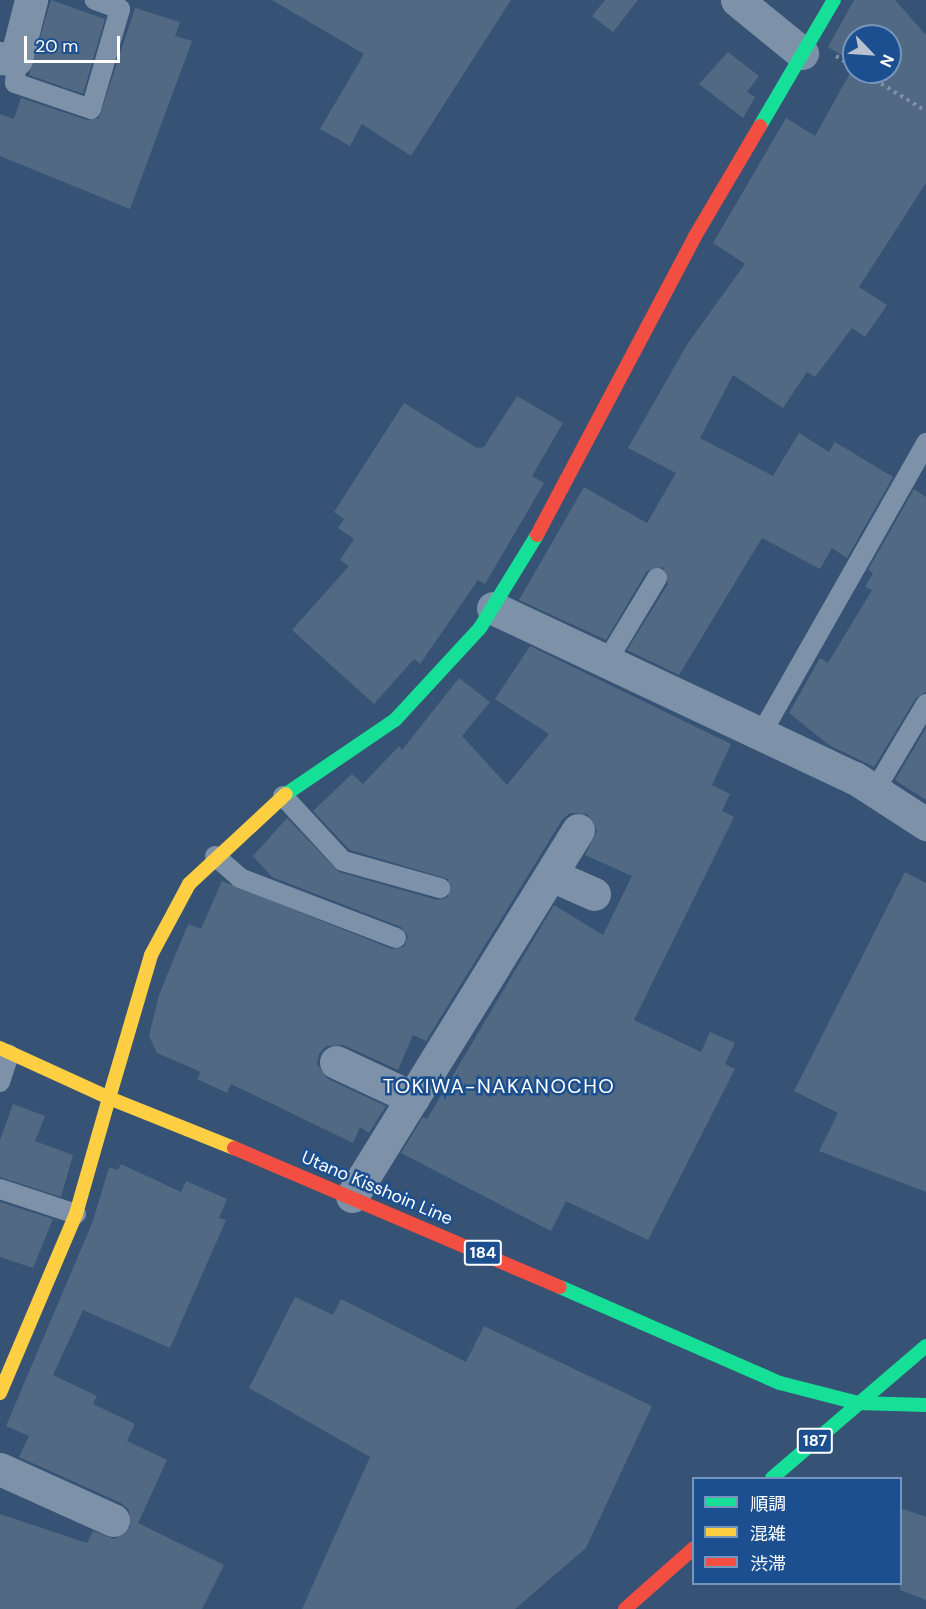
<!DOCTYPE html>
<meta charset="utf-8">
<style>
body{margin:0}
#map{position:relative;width:926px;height:1609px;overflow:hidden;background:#365274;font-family:"DM Sans","Noto Sans JP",sans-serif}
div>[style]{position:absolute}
.building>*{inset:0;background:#526984}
.path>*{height:4px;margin-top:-2px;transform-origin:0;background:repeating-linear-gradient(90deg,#7d92a8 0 3px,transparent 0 7.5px)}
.lane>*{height:20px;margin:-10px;padding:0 10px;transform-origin:10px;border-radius:10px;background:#7d92a8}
.street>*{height:33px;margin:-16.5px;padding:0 16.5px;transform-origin:16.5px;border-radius:16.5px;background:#7d92a8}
.fast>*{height:14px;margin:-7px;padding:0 7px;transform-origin:7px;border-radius:7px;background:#16e098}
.slow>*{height:14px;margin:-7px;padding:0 7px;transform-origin:7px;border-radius:7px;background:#ffcf43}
.jam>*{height:14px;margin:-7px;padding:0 7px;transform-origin:7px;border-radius:7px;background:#f24e42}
span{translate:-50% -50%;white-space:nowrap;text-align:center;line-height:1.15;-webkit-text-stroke:5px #1b4f8f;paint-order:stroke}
.shield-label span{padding:2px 4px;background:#1b4f8f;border:2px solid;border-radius:4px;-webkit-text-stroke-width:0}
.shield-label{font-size:16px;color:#fff;font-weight:700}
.street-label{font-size:18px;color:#fff}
.neighbourhood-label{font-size:20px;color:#fff;letter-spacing:1.5px}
.legend{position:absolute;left:692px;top:1477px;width:210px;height:108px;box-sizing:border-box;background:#1b4f8f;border:2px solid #7695bc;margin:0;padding:8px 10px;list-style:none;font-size:18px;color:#fff}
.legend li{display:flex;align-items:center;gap:12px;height:30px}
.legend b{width:30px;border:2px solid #7695bc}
.north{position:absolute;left:842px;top:24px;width:60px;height:60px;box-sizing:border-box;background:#1b4f8f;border:2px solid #7695bc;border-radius:50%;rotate:115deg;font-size:16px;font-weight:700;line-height:24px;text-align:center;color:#fff}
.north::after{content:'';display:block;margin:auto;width:21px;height:27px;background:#b9c2ce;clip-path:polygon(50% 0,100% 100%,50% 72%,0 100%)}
.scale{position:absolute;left:24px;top:36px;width:96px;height:27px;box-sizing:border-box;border:3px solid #fff;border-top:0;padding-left:8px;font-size:18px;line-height:21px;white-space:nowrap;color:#fff;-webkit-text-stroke:4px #1b4f8f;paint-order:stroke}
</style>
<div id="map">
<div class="building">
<i style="clip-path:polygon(51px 0,105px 19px,83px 94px,29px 75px)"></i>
<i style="clip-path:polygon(272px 0,511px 0,411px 156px,362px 124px,350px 146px,320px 129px,364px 54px)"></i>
<i style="clip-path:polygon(605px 0,638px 0,613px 32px,592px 16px)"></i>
<i style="clip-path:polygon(854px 0,895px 0,926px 35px,926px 183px,859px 287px,887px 305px,865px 337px,852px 328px,815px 377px,807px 372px,783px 408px,733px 375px,700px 438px,773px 476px,799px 433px,829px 452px,835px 442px,893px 477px,847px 558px,832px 548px,820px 569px,762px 538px,679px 675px,627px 650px,668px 584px,663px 567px,647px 571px,606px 640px,519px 600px,584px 487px,647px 523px,676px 473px,628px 448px,688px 343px,745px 264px,713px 243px,786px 118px,815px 136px,854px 66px,854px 72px,890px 72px,890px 36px,854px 36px,854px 63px,828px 47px)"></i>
<i style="clip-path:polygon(135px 8px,180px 22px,175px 36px,192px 41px,130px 209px,0 156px,0 114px,14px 119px,21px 98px,87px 120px,99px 118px)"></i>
<i style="clip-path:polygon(728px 52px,759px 76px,747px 92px,755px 97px,743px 118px,699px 84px)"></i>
<i style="clip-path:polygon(517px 396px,563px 423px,532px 476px,544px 483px,485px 584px,478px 580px,420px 664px,414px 659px,374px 704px,292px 630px,349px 566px,340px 560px,354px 539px,338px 528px,344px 519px,334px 512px,404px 403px,477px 448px,484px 447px)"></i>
<i style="clip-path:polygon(914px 489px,926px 497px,926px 692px,916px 698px,874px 767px,829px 745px,789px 713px,820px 658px,828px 663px,872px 590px,865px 587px,873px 573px,868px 570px)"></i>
<i style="clip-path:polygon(530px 646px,731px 744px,712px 785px,730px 794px,722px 811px,734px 817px,634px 1020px,701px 1052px,710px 1032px,735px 1043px,725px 1064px,735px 1069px,648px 1240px,566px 1201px,551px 1231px,401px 1153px,423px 1117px,427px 1119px,554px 905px,603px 935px,632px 876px,585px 855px,597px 831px,587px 814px,570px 813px,562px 820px,426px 1041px,413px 1035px,398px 1070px,343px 1045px,326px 1046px,319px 1054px,317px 1064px,328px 1079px,386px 1106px,369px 1133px,360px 1127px,353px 1143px,231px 1084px,227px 1093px,197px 1079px,201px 1072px,157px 1053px,149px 1036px,159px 995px,186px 929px,189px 924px,201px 929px,222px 881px,392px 949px,404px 947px,408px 936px,401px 927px,272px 877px,253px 856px,287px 818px,339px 872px,437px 900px,448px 897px,448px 879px,350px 850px,313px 811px,352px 774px,363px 784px,399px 746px,402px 750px,459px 678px,490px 702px,462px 736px,507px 785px,549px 734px,495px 699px)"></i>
<i style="clip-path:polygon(926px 728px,926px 800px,895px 780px)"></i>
<i style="clip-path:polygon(905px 872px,926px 883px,926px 1192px,819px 1151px,838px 1113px,794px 1091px)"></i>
<i style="clip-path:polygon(13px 1104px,45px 1116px,35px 1141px,73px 1155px,61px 1197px,0 1177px,0 1140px)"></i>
<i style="clip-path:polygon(121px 1164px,181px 1192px,186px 1181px,227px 1199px,219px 1218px,226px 1220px,170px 1348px,83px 1310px,53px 1375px,97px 1396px,93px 1404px,135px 1424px,127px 1441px,167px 1460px,138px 1523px,224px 1565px,202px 1609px,0 1609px,0 1514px,87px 1543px,93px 1531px,115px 1539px,130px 1527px,129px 1510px,121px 1503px,19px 1457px,29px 1436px,6px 1426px,93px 1221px,109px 1167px,118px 1170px)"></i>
<i style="clip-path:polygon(0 1202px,53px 1219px,33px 1268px,0 1257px)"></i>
<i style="clip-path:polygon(295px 1297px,333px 1315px,341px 1299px,466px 1362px,484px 1326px,652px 1406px,586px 1548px,515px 1609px,302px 1609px,370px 1457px,249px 1388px)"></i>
<i style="clip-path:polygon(900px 1508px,926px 1517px,926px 1600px,900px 1590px)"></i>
</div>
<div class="path">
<i style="left:836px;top:56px;width:21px;rotate:31deg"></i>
<i style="left:862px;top:72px;width:75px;rotate:31.4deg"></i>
</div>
<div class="lane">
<i style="left:16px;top:59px;width:24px;rotate:92deg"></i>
<i style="left:15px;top:83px;width:80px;rotate:18.9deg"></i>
<i style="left:91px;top:109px;width:104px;rotate:-73.8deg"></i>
<i style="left:120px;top:9px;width:27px;rotate:-160deg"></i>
<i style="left:607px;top:661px;width:97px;rotate:-58.9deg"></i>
<i style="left:761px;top:734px;width:335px;rotate:-60.4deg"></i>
<i style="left:875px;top:790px;width:100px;rotate:-59.3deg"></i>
<i style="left:283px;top:796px;width:88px;rotate:47.3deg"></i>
<i style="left:343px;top:861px;width:101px;rotate:15.6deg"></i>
<i style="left:215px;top:856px;width:33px;rotate:41deg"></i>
<i style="left:240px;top:878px;width:167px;rotate:21deg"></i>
<i style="left:0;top:1082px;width:29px;rotate:-72deg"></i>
<i style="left:0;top:1189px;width:80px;rotate:18.2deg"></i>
</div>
<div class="street">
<i style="left:737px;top:0;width:84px;rotate:39.2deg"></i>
<i style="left:0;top:58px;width:16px;rotate:4deg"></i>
<i style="left:16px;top:59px;width:61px;rotate:-75.7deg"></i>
<i style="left:493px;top:608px;width:400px;rotate:25.2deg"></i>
<i style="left:855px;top:778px;width:85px;rotate:32.9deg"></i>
<i style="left:551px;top:875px;width:47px;rotate:23.8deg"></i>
<i style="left:336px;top:1062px;width:85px;rotate:25.1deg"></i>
<i style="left:352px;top:1196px;width:430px;rotate:-58.3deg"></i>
<i style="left:0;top:1469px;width:124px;rotate:24.3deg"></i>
</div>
<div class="fast">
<i style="left:760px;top:126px;width:146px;rotate:-59.6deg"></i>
<i style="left:286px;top:794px;width:132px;rotate:-34.2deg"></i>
<i style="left:395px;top:720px;width:125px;rotate:-47.3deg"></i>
<i style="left:480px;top:628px;width:109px;rotate:-58.5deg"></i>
<i style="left:560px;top:1287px;width:240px;rotate:23.6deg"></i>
<i style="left:780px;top:1383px;width:81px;rotate:14.4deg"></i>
<i style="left:858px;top:1403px;width:68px;rotate:1.7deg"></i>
<i style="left:772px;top:1478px;width:203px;rotate:-40.6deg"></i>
</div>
<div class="slow">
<i style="left:0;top:1048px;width:120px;rotate:24.6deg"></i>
<i style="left:109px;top:1098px;width:149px;rotate:-73.6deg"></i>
<i style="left:151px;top:955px;width:81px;rotate:-61.8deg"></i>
<i style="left:189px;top:884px;width:132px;rotate:-42.9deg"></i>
<i style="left:0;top:1393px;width:194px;rotate:-67deg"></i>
<i style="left:76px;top:1214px;width:121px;rotate:-74.1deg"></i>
<i style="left:109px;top:1098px;width:135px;rotate:21.8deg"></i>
</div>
<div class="jam">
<i style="left:537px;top:535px;width:336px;rotate:-62.1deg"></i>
<i style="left:694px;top:238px;width:130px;rotate:-59.5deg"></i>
<i style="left:234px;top:1148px;width:354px;rotate:23.1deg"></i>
<i style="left:625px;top:1609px;width:92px;rotate:-41.5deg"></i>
</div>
<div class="shield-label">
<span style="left:483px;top:1253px">184</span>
<span style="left:815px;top:1441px">187</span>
</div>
<div class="street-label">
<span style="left:377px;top:1188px;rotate:23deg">Utano Kisshoin Line</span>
</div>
<div class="neighbourhood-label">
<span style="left:499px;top:1086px">TOKIWA-NAKANOCHO</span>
</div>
<ul class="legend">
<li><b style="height:8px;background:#16e098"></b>順調</li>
<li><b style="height:8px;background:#ffcf43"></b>混雑</li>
<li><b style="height:8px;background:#f24e42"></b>渋滞</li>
</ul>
<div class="north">N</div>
<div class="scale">20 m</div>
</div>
